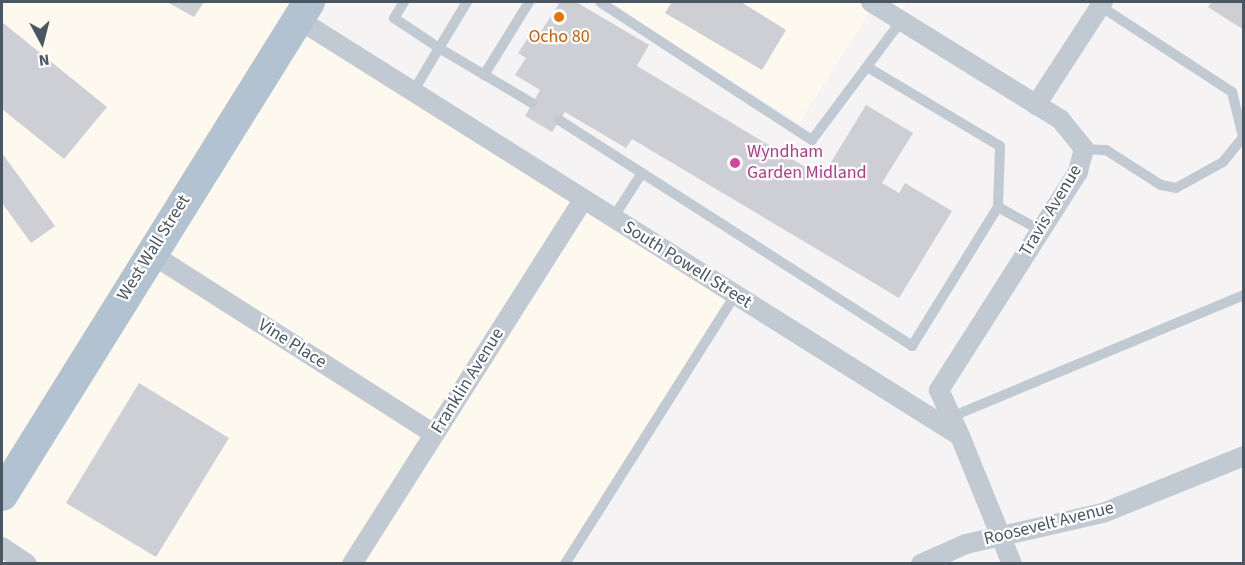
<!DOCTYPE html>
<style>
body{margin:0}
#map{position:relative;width:1245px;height:565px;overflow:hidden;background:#f5f3f3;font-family:"Source Sans 3",sans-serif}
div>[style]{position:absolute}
.commercial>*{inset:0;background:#fdf9ef}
.building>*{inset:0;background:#cdcfd5}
.service>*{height:10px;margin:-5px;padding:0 5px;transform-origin:5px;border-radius:5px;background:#c1cad2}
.minor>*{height:20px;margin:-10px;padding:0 10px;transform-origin:10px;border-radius:10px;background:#c1cad2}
.primary>*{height:32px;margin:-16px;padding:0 16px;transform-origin:16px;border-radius:16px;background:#b3c2d1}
.dots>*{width:16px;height:16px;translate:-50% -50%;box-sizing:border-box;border:3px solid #fff;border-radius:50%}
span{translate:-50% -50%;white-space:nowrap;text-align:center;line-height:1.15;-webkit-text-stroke:4.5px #fff;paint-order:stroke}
.food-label{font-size:18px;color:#c56008}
.hotel-label{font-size:18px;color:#b23c85}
.left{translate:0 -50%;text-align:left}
.street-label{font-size:18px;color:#4a5661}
.frame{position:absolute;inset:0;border:3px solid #4a5661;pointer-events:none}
.north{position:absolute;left:12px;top:12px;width:60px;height:60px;-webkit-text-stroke:4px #fff;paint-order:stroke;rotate:173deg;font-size:16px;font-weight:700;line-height:24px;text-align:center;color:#4a5661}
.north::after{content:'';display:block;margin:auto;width:21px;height:27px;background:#4a5661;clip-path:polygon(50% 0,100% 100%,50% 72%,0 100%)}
</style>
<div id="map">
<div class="commercial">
<i style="clip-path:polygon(2px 2px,306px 2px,294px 21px,729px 296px,559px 563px,2px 563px)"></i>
<i style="clip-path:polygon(607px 2px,907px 2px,893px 24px,871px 10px,799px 123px)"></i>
</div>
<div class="building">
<i style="clip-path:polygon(167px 2px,204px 2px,194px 17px)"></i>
<i style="clip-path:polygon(560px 2px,576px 2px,649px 45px,637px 66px,822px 177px,866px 105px,913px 133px,882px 183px,899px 193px,905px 183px,952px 211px,899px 298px,632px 139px,626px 148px,565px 112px,552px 132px,525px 116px,540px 90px,515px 75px,526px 58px,518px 53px,534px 29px,540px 33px)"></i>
<i style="clip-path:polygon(672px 2px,741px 2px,786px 30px,762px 70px,665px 13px)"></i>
<i style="clip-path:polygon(1212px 2px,1244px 2px,1244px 30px,1208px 7px)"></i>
<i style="clip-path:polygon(2px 22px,107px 107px,64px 159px,2px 109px)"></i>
<i style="clip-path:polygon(2px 153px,55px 226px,31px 243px,2px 203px)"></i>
<i style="clip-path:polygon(139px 383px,229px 438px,156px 557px,66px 503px)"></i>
</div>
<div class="service">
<i style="left:404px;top:2px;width:19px;rotate:122deg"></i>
<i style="left:394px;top:18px;width:54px;rotate:33.7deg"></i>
<i style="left:439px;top:48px;width:54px;rotate:-58.7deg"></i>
<i style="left:600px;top:2px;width:253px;rotate:33.1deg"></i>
<i style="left:812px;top:140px;width:149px;rotate:-53.2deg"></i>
<i style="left:869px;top:68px;width:152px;rotate:30.8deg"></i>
<i style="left:1000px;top:146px;width:61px;rotate:91.9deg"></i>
<i style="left:998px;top:207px;width:48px;rotate:28.7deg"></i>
<i style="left:484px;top:75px;width:86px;rotate:-58.3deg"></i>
<i style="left:413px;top:92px;width:51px;rotate:-59.4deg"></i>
<i style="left:439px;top:48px;width:108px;rotate:30.6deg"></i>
<i style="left:559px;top:120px;width:98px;rotate:32.6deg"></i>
<i style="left:642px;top:173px;width:54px;rotate:122.8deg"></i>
<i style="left:1084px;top:149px;width:22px;rotate:3deg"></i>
<i style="left:1106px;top:150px;width:65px;rotate:32.5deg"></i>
<i style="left:1161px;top:185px;width:15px;rotate:11deg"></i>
<i style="left:1176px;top:188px;width:54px;rotate:-29deg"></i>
<i style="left:1223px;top:162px;width:32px;rotate:-51deg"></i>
<i style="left:1243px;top:137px;width:46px;rotate:-103.7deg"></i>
<i style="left:1232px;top:92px;width:158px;rotate:-146.9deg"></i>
<i style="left:642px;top:173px;width:321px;rotate:32.6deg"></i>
<i style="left:912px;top:346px;width:163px;rotate:-58.3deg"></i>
<i style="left:951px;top:417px;width:317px;rotate:-22.6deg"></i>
<i style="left:565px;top:564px;width:318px;rotate:-57.7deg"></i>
</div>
<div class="minor">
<i style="left:871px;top:2px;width:222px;rotate:31.8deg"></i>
<i style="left:1060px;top:119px;width:38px;rotate:51deg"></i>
<i style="left:1084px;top:149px;width:24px;rotate:105deg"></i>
<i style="left:1078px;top:172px;width:259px;rotate:122.5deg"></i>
<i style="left:939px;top:390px;width:51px;rotate:65.5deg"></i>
<i style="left:298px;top:19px;width:782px;rotate:32.21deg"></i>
<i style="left:960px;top:436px;width:138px;rotate:67.9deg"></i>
<i style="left:1036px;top:105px;width:123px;rotate:-57deg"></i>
<i style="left:150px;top:253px;width:337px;rotate:32.5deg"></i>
<i style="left:2px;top:547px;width:30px;rotate:34deg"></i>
<i style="left:352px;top:564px;width:431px;rotate:-57.6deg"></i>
<i style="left:921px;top:564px;width:49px;rotate:-24deg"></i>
<i style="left:966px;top:544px;width:140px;rotate:-12.8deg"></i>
<i style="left:1103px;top:513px;width:152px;rotate:-22deg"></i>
</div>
<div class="primary">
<i style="left:2px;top:495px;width:581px;rotate:-58.09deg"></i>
</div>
<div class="dots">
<i style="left:559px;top:17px;background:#e8710a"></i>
<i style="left:735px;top:163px;background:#d1479c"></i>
</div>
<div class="food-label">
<span style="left:559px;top:37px">Ocho 80</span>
</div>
<div class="hotel-label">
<span class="left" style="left:747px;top:163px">Wyndham<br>Garden Midland</span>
</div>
<div class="street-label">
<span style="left:1051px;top:211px;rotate:-59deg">Travis Avenue</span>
<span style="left:154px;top:248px;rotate:-58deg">West Wall Street</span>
<span style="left:687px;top:265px;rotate:32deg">South Powell Street</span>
<span style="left:292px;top:344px;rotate:32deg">Vine Place</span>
<span style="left:468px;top:381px;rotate:-58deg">Franklin Avenue</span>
<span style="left:1049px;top:524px;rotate:-14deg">Roosevelt Avenue</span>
</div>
<div class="frame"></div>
<div class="north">N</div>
</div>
